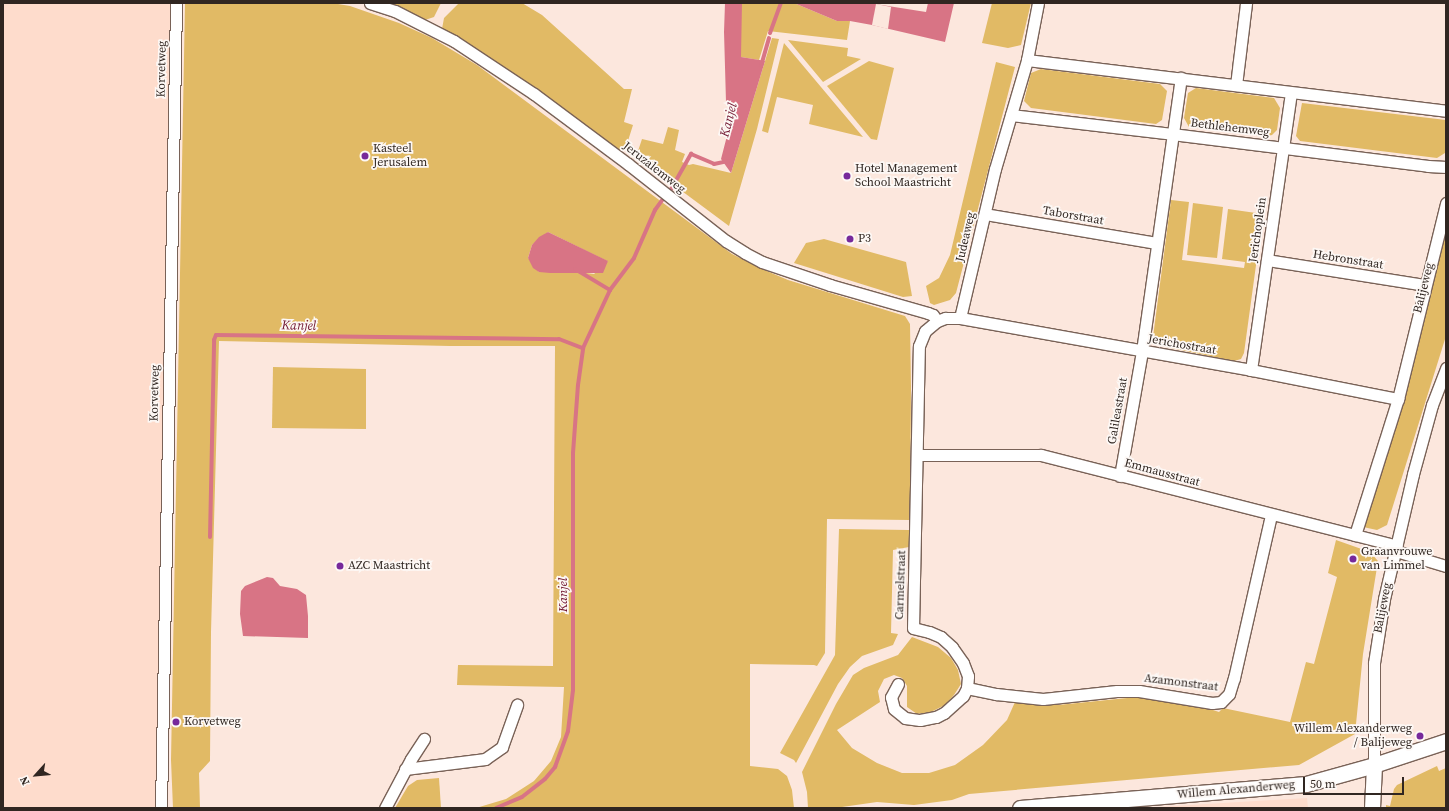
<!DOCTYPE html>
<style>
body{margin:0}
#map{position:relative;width:1449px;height:811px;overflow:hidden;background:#fce7dd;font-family:"Source Serif 4",serif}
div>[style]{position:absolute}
.built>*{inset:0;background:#fedccc}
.green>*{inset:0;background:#e1ba65}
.water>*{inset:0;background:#d87485}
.pier>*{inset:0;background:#fce7dd}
.stream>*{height:4px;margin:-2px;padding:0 2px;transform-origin:2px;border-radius:2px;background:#d87485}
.roads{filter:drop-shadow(1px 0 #796257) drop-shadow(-1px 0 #796257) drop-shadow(0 1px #796257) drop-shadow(0 -1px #796257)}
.street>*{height:11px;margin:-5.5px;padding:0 5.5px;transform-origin:5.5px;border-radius:5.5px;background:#fff}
.secondary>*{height:15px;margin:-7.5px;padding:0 7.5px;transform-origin:7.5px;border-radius:7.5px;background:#fff}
.dots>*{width:11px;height:11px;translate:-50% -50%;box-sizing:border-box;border:2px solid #fdf8f5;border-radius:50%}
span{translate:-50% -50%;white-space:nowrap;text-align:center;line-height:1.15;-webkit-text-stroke:3.5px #fdf8f5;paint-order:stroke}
.street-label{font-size:12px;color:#302621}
.poi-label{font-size:12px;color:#302621}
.left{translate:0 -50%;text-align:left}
.right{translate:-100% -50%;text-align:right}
.water-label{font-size:13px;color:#711630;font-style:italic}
.frame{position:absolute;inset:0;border:4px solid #302621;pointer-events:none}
.north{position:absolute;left:16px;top:755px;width:40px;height:40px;-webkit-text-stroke:3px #fdf8f5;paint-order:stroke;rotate:243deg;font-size:11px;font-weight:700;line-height:16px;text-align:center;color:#302621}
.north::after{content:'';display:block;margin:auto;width:14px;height:18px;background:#302621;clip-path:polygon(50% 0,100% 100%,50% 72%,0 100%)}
.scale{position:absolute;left:1303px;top:777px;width:101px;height:18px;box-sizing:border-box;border:2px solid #302621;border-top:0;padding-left:5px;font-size:12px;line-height:14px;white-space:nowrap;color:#302621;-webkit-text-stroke:3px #fdf8f5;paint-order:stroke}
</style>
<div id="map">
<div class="built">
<i style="clip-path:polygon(3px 3px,183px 3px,157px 808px,3px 808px)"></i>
<i style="clip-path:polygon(1307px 798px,1308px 808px,1142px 808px)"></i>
</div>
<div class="green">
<i style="clip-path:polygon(evenodd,185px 3px,332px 3px,350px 6px,399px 23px,432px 38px,477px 65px,732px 254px,762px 269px,788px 280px,905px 316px,910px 324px,911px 387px,910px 520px,827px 519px,825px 653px,817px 666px,814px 665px,750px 664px,750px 766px,778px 769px,787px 776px,792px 790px,794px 808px,476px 808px,506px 799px,534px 781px,551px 761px,561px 737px,564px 687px,457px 685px,458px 665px,553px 666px,555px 346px,450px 346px,219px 341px,211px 632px,210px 761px,199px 773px,200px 808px,173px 808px,171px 760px,185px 3px,548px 232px,607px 261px,608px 261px,594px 274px,579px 272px,539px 272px,528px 258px,532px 245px,548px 232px)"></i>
<i style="clip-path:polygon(387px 3px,441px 3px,434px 17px,425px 20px)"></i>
<i style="clip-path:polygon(459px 3px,522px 3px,542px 15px,624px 89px,632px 89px,624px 122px,633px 125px,627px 144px,623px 149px,618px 151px,442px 29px,444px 18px)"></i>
<i style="clip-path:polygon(741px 3px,794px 3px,837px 21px,850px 21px,847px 40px,768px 31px,759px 60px,741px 57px)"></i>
<i style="clip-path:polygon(992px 3px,1031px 3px,1021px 45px,1008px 48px,982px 43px)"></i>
<i style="clip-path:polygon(772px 38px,779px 39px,757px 129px,729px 226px,636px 157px,642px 139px,663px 144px,668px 127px,679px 130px,675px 150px,685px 154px,682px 162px,689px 165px,693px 164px,731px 173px)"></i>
<i style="clip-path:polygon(788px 40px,848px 48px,847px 56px,861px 59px,823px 82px)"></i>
<i style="clip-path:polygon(784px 43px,863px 137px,809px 124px,813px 105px,777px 97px,768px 133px,762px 131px)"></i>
<i style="clip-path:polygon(869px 61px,894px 68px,877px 140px,871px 139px,827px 86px)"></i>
<i style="clip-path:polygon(996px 62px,1015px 67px,956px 293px,950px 300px,934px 305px,930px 303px,926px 286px,939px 278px,950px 255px)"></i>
<i style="clip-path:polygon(1041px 69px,1160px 84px,1167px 91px,1162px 120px,1156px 124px,1031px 108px,1024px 101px,1031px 73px)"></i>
<i style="clip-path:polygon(1196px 88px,1274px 98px,1280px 108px,1277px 130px,1272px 135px,1267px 136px,1189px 127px,1184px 118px,1188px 93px)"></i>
<i style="clip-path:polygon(1302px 103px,1446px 120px,1445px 153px,1437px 158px,1300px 141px,1296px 136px)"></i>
<i style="clip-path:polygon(1171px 200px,1189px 202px,1182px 260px,1244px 268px,1245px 262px,1222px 259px,1228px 209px,1263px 214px,1244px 353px,1241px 359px,1234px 361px,1157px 345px,1153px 337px)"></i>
<i style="clip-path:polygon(1193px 203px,1223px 207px,1217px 258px,1187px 255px)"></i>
<i style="clip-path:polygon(1446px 221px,1446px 336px,1387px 525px,1377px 530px,1363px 527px)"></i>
<i style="clip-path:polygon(824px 239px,906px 262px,912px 296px,903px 297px,794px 263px,806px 243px)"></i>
<i style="clip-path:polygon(273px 367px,366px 369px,366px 429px,272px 428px)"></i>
<i style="clip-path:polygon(839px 529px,909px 530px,909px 547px,893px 550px,891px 633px,898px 634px,893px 645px,862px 656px,850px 667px,838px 684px,796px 763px,794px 760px,780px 753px,835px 655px)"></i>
<i style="clip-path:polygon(1336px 540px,1370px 552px,1378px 561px,1363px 654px,1355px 734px,1299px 765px,969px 794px,952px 800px,914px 805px,877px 802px,835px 808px,808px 808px,807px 792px,802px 772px,836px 704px,853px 675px,864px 668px,898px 655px,912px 637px,938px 647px,951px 658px,958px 670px,961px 684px,954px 695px,945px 705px,931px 712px,917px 714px,907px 707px,907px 686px,902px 678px,894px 675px,884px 679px,878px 691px,880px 702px,837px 730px,852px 748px,877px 763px,902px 773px,929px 773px,955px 765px,983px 745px,1007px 720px,1015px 702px,1058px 705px,1137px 697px,1201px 706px,1219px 712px,1223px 708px,1290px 722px,1306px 662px,1314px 664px,1337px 577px,1328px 573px)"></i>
<i style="clip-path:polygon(1437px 766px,1439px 771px,1446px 768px,1446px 808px,1386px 808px,1386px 805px,1390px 806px,1394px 789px,1397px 785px)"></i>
<i style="clip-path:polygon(439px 778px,441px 808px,395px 808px,408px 786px,417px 780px)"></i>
</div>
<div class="water">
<i style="clip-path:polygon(725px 3px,742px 3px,741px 57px,765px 61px,731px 173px,721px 159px,735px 105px,726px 102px,724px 32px)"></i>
<i style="clip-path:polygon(794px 3px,869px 3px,926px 12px,928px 3px,954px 3px,945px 42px,872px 25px,850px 21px,837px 21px)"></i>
<i style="clip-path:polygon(548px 232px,608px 261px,603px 273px,550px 273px,539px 272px,533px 268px,528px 258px,532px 245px,539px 237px)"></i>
<i style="clip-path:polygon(267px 577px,273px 578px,280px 586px,297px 589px,306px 595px,308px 616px,308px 638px,243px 636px,240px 614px,241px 591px,245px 586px)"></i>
</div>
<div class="pier">
<i style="clip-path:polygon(876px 4px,891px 7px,888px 29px,872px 25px)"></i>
</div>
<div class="stream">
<i style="left:770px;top:33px;width:32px;rotate:-70deg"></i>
<i style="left:761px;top:66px;width:29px;rotate:-74deg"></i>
<i style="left:670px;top:191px;width:43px;rotate:-60.4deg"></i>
<i style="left:691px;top:154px;width:25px;rotate:23deg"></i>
<i style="left:714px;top:164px;width:14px;rotate:-12deg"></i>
<i style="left:575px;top:269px;width:41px;rotate:31deg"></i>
<i style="left:210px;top:537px;width:197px;rotate:-88.8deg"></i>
<i style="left:214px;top:340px;width:5px;rotate:-68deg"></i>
<i style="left:216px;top:335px;width:343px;rotate:0.7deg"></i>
<i style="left:559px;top:339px;width:26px;rotate:21deg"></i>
<i style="left:496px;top:808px;width:28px;rotate:-23deg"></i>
<i style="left:522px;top:797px;width:29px;rotate:-38deg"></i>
<i style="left:545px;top:779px;width:16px;rotate:-50deg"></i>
<i style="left:555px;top:767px;width:38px;rotate:-70deg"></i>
<i style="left:568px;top:731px;width:41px;rotate:-83deg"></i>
<i style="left:573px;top:690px;width:237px;rotate:-90deg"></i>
<i style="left:573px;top:453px;width:68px;rotate:-85.8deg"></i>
<i style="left:578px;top:385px;width:37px;rotate:-82deg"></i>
<i style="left:583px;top:348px;width:64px;rotate:-65deg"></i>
<i style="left:610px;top:290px;width:40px;rotate:-53deg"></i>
<i style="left:634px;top:258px;width:52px;rotate:-66.4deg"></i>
<i style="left:655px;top:210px;width:14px;rotate:-54deg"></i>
</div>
<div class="roads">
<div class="street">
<i style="left:370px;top:3px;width:26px;rotate:18deg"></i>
<i style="left:395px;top:11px;width:66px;rotate:27deg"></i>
<i style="left:454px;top:41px;width:96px;rotate:33.5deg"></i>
<i style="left:534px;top:94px;width:117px;rotate:36.7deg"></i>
<i style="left:628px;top:164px;width:125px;rotate:38.2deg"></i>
<i style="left:726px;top:241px;width:22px;rotate:32deg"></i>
<i style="left:745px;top:253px;width:19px;rotate:28deg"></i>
<i style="left:762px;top:262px;width:72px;rotate:18.7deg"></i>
<i style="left:830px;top:285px;width:102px;rotate:15.9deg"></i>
<i style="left:928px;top:313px;width:5px;rotate:22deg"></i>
<i style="left:933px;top:315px;width:7px;rotate:56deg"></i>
<i style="left:1027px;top:60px;width:422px;rotate:6.9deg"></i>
<i style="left:1236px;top:85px;width:83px;rotate:-83deg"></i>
<i style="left:1011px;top:115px;width:162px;rotate:6.7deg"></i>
<i style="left:1172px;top:134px;width:258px;rotate:7.1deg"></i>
<i style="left:1428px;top:166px;width:18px;rotate:3deg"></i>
<i style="left:985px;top:214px;width:173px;rotate:9.6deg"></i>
<i style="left:1267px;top:260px;width:160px;rotate:9deg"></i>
<i style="left:960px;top:318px;width:153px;rotate:-76.8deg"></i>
<i style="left:995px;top:169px;width:114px;rotate:-73.6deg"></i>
<i style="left:1027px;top:60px;width:58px;rotate:-79.1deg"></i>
<i style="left:1251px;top:370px;width:280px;rotate:-81.8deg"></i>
<i style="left:918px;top:455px;width:123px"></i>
<i style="left:1041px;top:455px;width:367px;rotate:14.3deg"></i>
<i style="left:1120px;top:476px;width:127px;rotate:-80deg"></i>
<i style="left:1142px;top:351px;width:276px;rotate:-81.9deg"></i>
<i style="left:1355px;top:535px;width:143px;rotate:-72.5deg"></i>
<i style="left:1398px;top:399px;width:202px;rotate:-76.2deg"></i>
<i style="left:1396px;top:551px;width:52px;rotate:16.7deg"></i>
<i style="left:898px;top:684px;width:15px;rotate:118deg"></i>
<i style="left:891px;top:697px;width:12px;rotate:76deg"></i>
<i style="left:894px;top:709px;width:14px;rotate:39deg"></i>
<i style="left:905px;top:718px;width:15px;rotate:8deg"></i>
<i style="left:920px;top:720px;width:16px;rotate:-11deg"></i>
<i style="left:936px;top:717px;width:9px;rotate:-27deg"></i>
<i style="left:944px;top:713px;width:25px;rotate:-42deg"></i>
<i style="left:963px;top:696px;width:9px;rotate:-63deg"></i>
<i style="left:967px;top:688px;width:12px;rotate:-85deg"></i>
<i style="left:968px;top:676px;width:14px;rotate:-111deg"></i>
<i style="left:963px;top:663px;width:19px;rotate:-125deg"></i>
<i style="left:952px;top:647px;width:15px;rotate:-138deg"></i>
<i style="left:941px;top:637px;width:13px;rotate:-157deg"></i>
<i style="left:929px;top:632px;width:16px;rotate:-166deg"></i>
<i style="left:913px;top:628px;width:282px;rotate:-88.8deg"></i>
<i style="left:919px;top:346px;width:16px;rotate:-68deg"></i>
<i style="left:925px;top:331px;width:16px;rotate:-40deg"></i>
<i style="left:937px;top:321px;width:9px;rotate:-21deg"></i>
<i style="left:945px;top:318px;width:15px"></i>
<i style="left:960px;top:318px;width:296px;rotate:10.1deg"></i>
<i style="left:1251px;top:370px;width:150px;rotate:11.2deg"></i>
<i style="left:967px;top:688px;width:30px;rotate:12deg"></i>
<i style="left:996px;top:694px;width:47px;rotate:6.1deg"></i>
<i style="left:1043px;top:699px;width:74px;rotate:-6.2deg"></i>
<i style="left:1117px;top:691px;width:22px"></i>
<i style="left:1139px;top:691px;width:74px;rotate:9.3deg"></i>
<i style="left:1212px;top:703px;width:9px;rotate:-6deg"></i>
<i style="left:1221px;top:702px;width:11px;rotate:-45deg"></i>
<i style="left:1229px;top:694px;width:17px;rotate:-73deg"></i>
<i style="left:1234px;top:678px;width:167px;rotate:-77.2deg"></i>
<i style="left:1374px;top:765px;width:102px;rotate:-90deg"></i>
<i style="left:1374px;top:663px;width:65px;rotate:-81.1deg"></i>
<i style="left:1384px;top:599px;width:128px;rotate:-76.9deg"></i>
<i style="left:1413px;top:474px;width:72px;rotate:-74.6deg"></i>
<i style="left:1432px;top:405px;width:40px;rotate:-69deg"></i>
<i style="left:405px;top:769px;width:81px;rotate:-7.1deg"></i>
<i style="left:485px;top:759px;width:21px;rotate:-35deg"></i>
<i style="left:502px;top:747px;width:45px;rotate:-70.3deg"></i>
<i style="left:161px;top:808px;width:805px;rotate:-88.93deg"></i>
<i style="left:385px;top:808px;width:55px;rotate:-62deg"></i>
<i style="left:411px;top:759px;width:24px;rotate:-57deg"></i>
</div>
<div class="secondary">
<i style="left:1020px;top:808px;width:287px;rotate:-4.8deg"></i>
<i style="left:1306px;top:784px;width:71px;rotate:-15.6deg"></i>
<i style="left:1374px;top:765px;width:76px;rotate:-18.4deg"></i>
<i style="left:1372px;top:808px;width:43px;rotate:-87.3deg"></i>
</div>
</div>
<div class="dots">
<i style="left:365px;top:156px;background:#77299b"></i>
<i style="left:847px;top:176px;background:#77299b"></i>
<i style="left:850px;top:239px;background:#77299b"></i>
<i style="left:1353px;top:559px;background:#77299b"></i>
<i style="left:340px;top:566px;background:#77299b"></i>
<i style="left:176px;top:722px;background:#77299b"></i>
<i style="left:1420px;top:736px;background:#77299b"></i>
</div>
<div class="street-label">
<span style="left:162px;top:69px;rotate:-89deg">Korvetweg</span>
<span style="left:1230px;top:128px;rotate:7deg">Bethlehemweg</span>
<span style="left:654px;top:168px;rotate:38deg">Jeruzalemweg</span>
<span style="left:1073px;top:216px;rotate:10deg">Taborstraat</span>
<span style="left:1258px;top:230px;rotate:-82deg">Jerichoplein</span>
<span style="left:966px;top:237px;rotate:-77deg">Judeaweg</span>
<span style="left:1348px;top:260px;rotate:9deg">Hebronstraat</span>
<span style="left:1424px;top:288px;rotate:-76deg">Balijeweg</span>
<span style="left:1182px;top:345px;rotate:10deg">Jerichostraat</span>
<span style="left:155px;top:393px;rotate:-89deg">Korvetweg</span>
<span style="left:1118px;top:411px;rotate:-80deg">Galileastraat</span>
<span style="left:1162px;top:473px;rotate:15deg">Emmausstraat</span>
<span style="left:901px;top:585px;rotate:-88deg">Carmelstraat</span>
<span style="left:1383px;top:608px;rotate:-79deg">Balijeweg</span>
<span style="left:1181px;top:683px;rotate:7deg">Azamonstraat</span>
<span style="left:1236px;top:790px;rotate:-5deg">Willem Alexanderweg</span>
</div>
<div class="poi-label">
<span class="left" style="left:373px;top:156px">Kasteel<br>Jerusalem</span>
<span class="left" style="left:855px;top:176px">Hotel Management<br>School Maastricht</span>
<span class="left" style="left:858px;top:239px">P3</span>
<span class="left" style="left:1361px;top:559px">Graanvrouwe<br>van Limmel</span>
<span class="left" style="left:348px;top:566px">AZC Maastricht</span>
<span class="left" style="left:184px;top:722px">Korvetweg</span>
<span class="right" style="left:1412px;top:736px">Willem Alexanderweg<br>/ Balijeweg</span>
</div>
<div class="water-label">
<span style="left:729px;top:120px;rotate:-75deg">Kanjel</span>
<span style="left:299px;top:326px;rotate:1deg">Kanjel</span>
<span style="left:563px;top:595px;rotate:-90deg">Kanjel</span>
</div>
<div class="frame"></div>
<div class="north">N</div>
<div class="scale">50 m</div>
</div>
